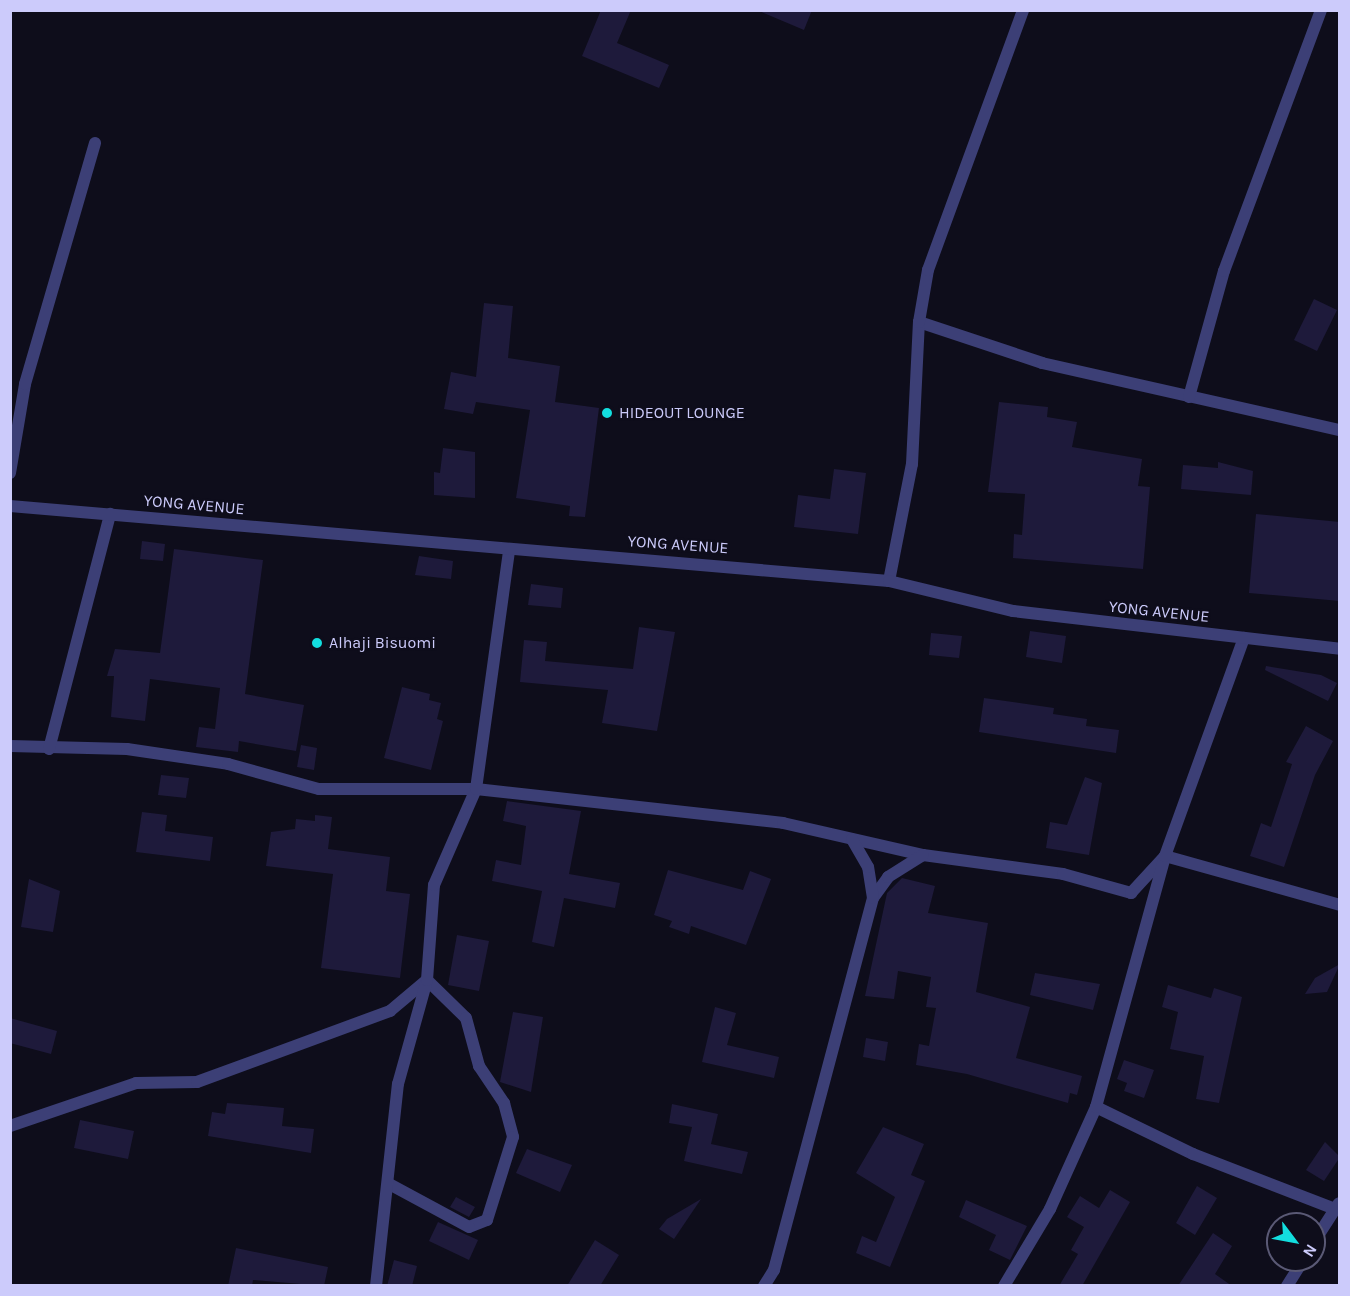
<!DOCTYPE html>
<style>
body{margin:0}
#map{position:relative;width:1350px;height:1296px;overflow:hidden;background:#0e0d1b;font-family:Karla,sans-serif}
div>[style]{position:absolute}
.building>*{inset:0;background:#1e1a3b}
.minor>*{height:12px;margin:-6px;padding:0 6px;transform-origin:6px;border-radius:6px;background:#3c3f76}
.tertiary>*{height:12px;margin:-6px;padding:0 6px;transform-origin:6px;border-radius:6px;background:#3c3f76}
.dots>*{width:16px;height:16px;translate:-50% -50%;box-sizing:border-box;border:3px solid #0e0d1b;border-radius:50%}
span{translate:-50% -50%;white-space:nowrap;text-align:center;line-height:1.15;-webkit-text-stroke:4.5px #0e0d1b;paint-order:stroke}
.poi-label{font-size:16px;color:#cccbfb}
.left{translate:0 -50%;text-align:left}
.street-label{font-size:16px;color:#cccbfb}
.frame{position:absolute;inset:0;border:12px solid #cccbfb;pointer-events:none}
.north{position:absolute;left:1266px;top:1212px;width:60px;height:60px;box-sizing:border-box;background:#0e0d1b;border:2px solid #5a5975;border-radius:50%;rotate:122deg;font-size:16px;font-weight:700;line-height:24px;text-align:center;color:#cccbfb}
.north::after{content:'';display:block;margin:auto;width:21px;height:27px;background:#13dedf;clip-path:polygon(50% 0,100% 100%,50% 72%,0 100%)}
</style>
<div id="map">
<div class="building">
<i style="clip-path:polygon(601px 10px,631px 10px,617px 43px,669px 65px,659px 88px,582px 56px)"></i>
<i style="clip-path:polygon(757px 10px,812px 10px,804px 30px)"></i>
<i style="clip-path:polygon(1314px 299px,1337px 310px,1317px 351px,1294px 340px)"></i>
<i style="clip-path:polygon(484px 303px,513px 306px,508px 358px,560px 366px,555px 402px,599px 408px,585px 517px,569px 516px,570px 506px,516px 498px,530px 410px,476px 402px,473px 414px,444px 409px,451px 372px,476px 377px)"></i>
<i style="clip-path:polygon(999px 402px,1048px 407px,1047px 417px,1077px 422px,1072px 447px,1142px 459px,1138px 486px,1150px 487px,1143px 569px,1013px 558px,1014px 534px,1022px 535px,1025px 494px,988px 492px)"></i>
<i style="clip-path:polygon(443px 448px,475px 452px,475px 498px,434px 495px,434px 472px,440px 473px)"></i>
<i style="clip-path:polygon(1218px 462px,1253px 471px,1251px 495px,1181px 489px,1183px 465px,1218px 468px)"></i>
<i style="clip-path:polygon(834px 469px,866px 473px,858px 534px,794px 527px,798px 495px,830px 499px)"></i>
<i style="clip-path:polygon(1256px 514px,1340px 522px,1340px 601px,1249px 593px)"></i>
<i style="clip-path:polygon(142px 541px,165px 544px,163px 561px,140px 559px)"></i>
<i style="clip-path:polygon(174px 549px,263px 560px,245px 694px,304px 705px,296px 751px,239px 741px,238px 752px,196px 747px,199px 727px,215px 729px,220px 688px,150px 679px,145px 721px,111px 717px,114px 676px,107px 676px,115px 649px,160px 653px)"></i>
<i style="clip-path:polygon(419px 556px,453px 561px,451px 579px,415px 575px)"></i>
<i style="clip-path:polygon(531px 584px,563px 588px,561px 608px,528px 605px)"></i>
<i style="clip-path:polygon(639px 627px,675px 632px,657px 731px,602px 723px,608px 690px,520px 682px,524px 640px,547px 642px,545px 661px,633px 669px)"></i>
<i style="clip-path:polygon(1030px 631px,1066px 636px,1062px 663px,1026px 657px)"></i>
<i style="clip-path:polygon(931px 633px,962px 636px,959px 658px,929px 655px)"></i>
<i style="clip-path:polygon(1266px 666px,1321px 675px,1337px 683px,1328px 701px,1265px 670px)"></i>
<i style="clip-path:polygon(402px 687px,430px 694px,429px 700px,441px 703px,437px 719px,443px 721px,431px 770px,384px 758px)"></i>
<i style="clip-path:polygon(984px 698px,1054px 708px,1053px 714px,1087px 719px,1086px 726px,1119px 730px,1116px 753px,979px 732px)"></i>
<i style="clip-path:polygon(1306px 726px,1333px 741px,1315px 775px,1284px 867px,1250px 856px,1261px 823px,1271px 827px,1292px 764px,1286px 762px)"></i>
<i style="clip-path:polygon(301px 745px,317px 748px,314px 770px,297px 767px)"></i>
<i style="clip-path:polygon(161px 775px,189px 778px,186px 798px,158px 795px)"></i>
<i style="clip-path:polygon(1085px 777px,1102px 783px,1089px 855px,1046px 848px,1050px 822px,1067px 825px)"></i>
<i style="clip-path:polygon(507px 801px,581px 811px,569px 874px,620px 883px,615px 908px,564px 898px,554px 947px,532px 942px,542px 891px,492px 881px,496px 860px,521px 865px,526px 826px,503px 821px)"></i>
<i style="clip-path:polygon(142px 812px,167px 815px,165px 831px,213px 837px,210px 861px,136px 852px)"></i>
<i style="clip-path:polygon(315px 815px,332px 817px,328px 849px,390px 857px,386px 891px,410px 894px,400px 978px,321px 968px,333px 874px,266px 866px,271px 832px,295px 829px,296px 819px,315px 821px)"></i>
<i style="clip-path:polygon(668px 870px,743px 890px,750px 871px,771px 879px,746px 945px,691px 926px,689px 934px,669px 927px,672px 921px,654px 915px)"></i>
<i style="clip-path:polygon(902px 878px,935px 886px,928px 913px,988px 923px,976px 992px,1030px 1007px,1016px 1058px,1082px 1076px,1077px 1095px,1070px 1093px,1068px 1103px,967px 1074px,916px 1065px,919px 1044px,929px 1046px,936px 1008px,926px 1007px,931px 977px,898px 971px,894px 999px,865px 996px,887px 893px)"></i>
<i style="clip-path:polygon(29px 879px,60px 891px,53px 932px,21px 927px)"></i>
<i style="clip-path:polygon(457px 935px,489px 941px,479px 991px,448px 985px)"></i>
<i style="clip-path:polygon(1340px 964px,1327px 992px,1305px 994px,1315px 978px)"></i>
<i style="clip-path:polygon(1035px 973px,1100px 984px,1093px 1010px,1030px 995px)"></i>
<i style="clip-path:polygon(1168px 985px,1211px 998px,1214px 988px,1242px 997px,1219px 1103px,1196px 1099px,1204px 1056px,1170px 1049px,1178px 1012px,1162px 1007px)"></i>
<i style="clip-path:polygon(715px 1007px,736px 1013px,727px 1045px,779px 1057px,774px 1078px,702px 1062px)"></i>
<i style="clip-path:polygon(513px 1012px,543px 1017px,531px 1092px,500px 1082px)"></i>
<i style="clip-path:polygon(10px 1018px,57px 1031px,51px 1054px,10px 1043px)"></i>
<i style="clip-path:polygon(866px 1038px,888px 1042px,885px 1061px,863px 1057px)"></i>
<i style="clip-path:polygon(1124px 1060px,1154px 1070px,1144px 1098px,1124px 1091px,1127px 1083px,1117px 1079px)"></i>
<i style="clip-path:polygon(227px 1103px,284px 1108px,282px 1126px,314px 1129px,311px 1153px,208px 1136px,212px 1112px,225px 1114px)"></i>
<i style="clip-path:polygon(672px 1104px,718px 1114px,711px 1144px,748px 1152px,742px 1174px,684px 1161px,692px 1127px,669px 1123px)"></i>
<i style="clip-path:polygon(80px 1120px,134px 1131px,128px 1159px,74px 1148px)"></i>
<i style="clip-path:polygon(883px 1127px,924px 1144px,911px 1175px,925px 1181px,890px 1267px,856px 1253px,862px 1236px,876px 1242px,895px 1197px,856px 1173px)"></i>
<i style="clip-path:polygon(1325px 1142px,1340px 1157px,1324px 1181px,1306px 1170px)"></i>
<i style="clip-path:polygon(527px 1149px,572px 1165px,560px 1192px,516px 1173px)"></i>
<i style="clip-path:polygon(1197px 1186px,1217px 1198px,1195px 1235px,1176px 1223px)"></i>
<i style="clip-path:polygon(1110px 1190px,1130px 1202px,1082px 1286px,1059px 1286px,1078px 1254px,1071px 1250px,1084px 1227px,1067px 1217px,1080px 1196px,1099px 1208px)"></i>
<i style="clip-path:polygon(456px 1197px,475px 1207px,469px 1217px,450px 1207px)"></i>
<i style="clip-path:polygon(701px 1199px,674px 1239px,659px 1229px,667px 1219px)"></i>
<i style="clip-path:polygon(966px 1200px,1027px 1226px,1010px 1260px,989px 1250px,996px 1235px,959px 1217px)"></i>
<i style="clip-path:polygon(438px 1222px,478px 1240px,469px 1260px,429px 1241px)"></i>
<i style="clip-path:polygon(1213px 1233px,1232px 1246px,1215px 1274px,1232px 1286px,1178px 1286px)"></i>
<i style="clip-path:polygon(595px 1240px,619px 1255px,600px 1286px,567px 1286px)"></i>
<i style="clip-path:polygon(236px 1248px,328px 1267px,324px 1286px,253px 1280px,252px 1286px,228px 1286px)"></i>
<i style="clip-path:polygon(394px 1260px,417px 1266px,412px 1286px,387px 1286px)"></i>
</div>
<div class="minor">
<i style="left:919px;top:322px;width:130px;rotate:18.4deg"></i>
<i style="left:1042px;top:363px;width:305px;rotate:12.7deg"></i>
<i style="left:1189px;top:397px;width:131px;rotate:-74.5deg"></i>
<i style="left:1224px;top:271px;width:278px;rotate:-69.6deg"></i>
<i style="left:10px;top:473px;width:90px;rotate:-80.4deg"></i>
<i style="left:25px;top:384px;width:251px;rotate:-73.8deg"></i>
<i style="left:889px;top:581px;width:119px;rotate:-78.9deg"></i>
<i style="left:912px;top:464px;width:142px;rotate:-87.2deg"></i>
<i style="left:919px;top:322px;width:53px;rotate:-80.2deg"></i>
<i style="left:928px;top:270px;width:277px;rotate:-69.9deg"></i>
<i style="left:10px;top:746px;width:117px;rotate:1.5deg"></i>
<i style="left:127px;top:749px;width:102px;rotate:8.4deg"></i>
<i style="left:228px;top:764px;width:94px;rotate:15.4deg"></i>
<i style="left:319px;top:789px;width:157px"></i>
<i style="left:476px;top:789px;width:309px;rotate:6.3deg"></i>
<i style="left:783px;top:823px;width:144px;rotate:12.9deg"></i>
<i style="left:923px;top:855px;width:141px;rotate:7.7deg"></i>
<i style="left:1063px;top:874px;width:71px;rotate:15.6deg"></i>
<i style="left:1131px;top:893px;width:50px;rotate:-47.4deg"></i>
<i style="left:1165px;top:856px;width:182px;rotate:15.6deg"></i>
<i style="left:49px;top:749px;width:243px;rotate:-75.4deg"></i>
<i style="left:873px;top:898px;width:26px;rotate:-54deg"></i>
<i style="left:888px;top:877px;width:41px;rotate:-32.2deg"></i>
<i style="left:1096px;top:1107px;width:108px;rotate:25.9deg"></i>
<i style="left:1193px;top:1154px;width:152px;rotate:21.2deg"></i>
<i style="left:10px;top:1126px;width:133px;rotate:-18.8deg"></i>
<i style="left:136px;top:1083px;width:61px;rotate:-0.9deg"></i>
<i style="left:197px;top:1082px;width:206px;rotate:-20.2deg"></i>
<i style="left:390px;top:1011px;width:48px;rotate:-40deg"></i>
<i style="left:427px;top:980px;width:54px;rotate:44.3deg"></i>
<i style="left:466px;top:1018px;width:50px;rotate:74.8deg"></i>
<i style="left:479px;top:1066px;width:45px;rotate:56deg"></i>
<i style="left:504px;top:1103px;width:35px;rotate:75deg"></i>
<i style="left:513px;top:1137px;width:87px;rotate:107.4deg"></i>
<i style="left:487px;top:1220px;width:19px;rotate:159deg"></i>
<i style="left:469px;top:1227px;width:89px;rotate:-151.7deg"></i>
<i style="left:1314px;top:1242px;width:46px;rotate:-57.3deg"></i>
<i style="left:376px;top:1286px;width:203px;rotate:-83.8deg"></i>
<i style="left:398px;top:1084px;width:108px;rotate:-74.4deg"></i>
<i style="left:427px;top:980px;width:95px;rotate:-85.8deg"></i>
<i style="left:434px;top:885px;width:105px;rotate:-66.4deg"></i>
<i style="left:476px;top:789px;width:240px;rotate:-82.1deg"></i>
<i style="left:764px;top:1286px;width:19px;rotate:-58deg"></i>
<i style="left:774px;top:1270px;width:385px;rotate:-75.1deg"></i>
<i style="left:873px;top:898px;width:31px;rotate:-99deg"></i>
<i style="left:868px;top:867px;width:32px;rotate:-120deg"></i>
<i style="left:1004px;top:1286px;width:90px;rotate:-59.1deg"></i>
<i style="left:1050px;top:1209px;width:112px;rotate:-65.7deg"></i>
<i style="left:1096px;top:1107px;width:260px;rotate:-74.6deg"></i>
<i style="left:1165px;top:856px;width:232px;rotate:-70.1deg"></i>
<i style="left:1287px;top:1286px;width:31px;rotate:-58deg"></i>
</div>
<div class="tertiary">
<i style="left:10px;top:506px;width:882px;rotate:4.88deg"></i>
<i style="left:889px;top:581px;width:128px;rotate:13.6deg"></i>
<i style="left:1013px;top:611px;width:329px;rotate:6.6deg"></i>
</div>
<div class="dots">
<i style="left:607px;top:413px;background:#13dedf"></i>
<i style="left:317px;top:643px;background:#13dedf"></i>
</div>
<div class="poi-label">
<span class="left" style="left:619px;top:413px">HIDEOUT LOUNGE</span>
<span class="left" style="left:329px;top:643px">Alhaji Bisuomi</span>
</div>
<div class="street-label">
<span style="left:194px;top:505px;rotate:5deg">YONG AVENUE</span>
<span style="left:678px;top:545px;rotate:4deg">YONG AVENUE</span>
<span style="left:1159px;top:612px;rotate:6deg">YONG AVENUE</span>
</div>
<div class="frame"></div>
<div class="north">N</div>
</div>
